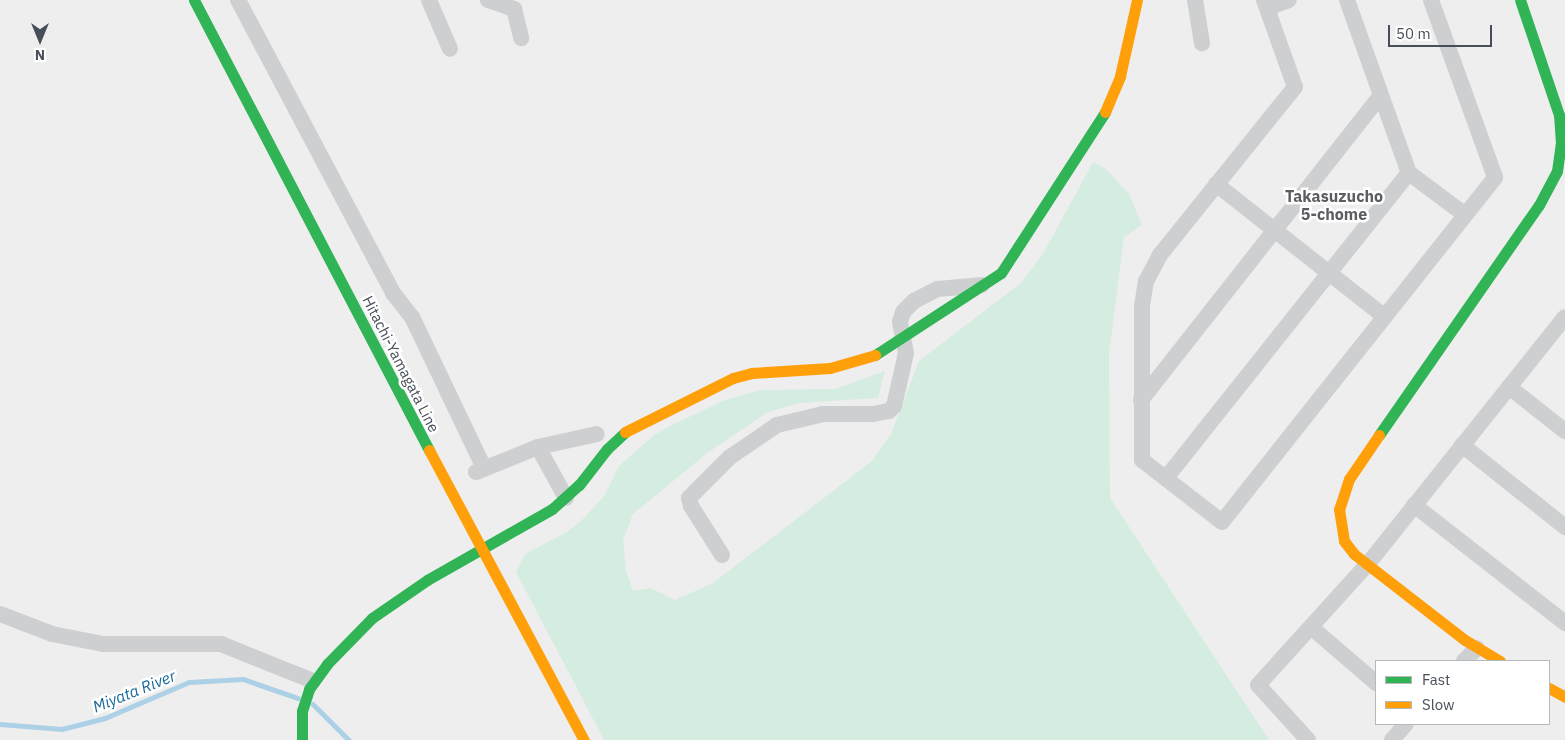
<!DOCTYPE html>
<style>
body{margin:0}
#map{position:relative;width:1565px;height:740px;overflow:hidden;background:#efeeee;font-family:"IBM Plex Sans",sans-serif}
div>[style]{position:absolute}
.green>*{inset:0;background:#d5ece1}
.stream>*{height:4.5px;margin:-2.25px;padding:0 2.25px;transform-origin:2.25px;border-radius:2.25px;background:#acd1e7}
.street>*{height:16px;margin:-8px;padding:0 8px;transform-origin:8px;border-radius:8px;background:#cdcfd1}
.fast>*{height:11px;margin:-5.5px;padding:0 5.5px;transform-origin:5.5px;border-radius:5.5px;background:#30b455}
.slow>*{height:11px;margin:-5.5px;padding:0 5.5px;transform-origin:5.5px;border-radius:5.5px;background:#ff9f0a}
span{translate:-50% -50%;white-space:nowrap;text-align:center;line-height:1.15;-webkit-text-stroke:5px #fff;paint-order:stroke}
.street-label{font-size:15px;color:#474e59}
.neighbourhood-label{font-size:16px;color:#5b5d62;font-weight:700}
.water-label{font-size:16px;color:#18699b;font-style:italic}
.legend{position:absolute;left:1375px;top:660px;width:175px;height:65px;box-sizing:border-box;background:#fff;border:1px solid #b5b8bd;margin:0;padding:6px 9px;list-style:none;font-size:15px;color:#474e59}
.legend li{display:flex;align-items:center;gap:10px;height:25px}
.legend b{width:25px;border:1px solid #b5b8bd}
.north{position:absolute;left:15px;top:15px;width:50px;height:50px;-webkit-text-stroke:4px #fff;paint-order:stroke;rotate:180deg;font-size:14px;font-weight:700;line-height:20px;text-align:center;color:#474e59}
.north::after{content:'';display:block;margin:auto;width:18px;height:22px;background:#474e59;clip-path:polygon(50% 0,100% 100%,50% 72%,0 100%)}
.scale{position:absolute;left:1388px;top:25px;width:104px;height:22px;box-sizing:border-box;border:2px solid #474e59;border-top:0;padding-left:6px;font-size:15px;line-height:18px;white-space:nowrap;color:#474e59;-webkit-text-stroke:4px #fff;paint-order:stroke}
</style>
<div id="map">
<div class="green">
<i style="clip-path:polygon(1093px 162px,1105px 168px,1129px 194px,1142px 225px,1124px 237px,1109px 354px,1110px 498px,1269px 740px,604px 740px,516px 572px,525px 554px,567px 532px,584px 518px,604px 496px,619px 466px,653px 436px,672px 425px,725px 400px,760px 390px,835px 389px,885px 371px,878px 398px,799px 403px,768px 412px,706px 454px,633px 514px,623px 540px,626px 571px,633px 591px,651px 588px,675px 600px,713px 583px,872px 461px,891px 434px,919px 361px,1021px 283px,1043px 254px)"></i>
</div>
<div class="stream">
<i style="left:313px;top:704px;width:51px;rotate:45deg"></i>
<i style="left:0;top:724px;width:62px;rotate:4.6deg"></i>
<i style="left:62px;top:729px;width:44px;rotate:-14.3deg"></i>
<i style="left:105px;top:718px;width:91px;rotate:-23.2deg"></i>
<i style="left:189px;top:682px;width:54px;rotate:-3.2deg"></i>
<i style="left:243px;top:679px;width:58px;rotate:19.1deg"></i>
</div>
<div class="street">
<i style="left:238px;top:0;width:331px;rotate:62.1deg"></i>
<i style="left:393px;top:293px;width:31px;rotate:52deg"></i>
<i style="left:412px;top:317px;width:167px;rotate:64.5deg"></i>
<i style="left:429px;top:0;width:53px;rotate:66.8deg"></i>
<i style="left:488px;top:0;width:28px;rotate:19deg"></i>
<i style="left:514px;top:9px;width:30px;rotate:76deg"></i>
<i style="left:1195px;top:0;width:44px;rotate:80.8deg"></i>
<i style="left:1264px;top:0;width:92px;rotate:70.4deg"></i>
<i style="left:1295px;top:87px;width:216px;rotate:128.8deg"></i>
<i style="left:1160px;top:255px;width:30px;rotate:118deg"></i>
<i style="left:1146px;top:281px;width:24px;rotate:99deg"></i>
<i style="left:1142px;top:305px;width:155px;rotate:90deg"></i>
<i style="left:1142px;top:460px;width:101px;rotate:37.8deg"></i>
<i style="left:1222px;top:522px;width:440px;rotate:-51.6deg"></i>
<i style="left:1495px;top:177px;width:188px;rotate:-109.9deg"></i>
<i style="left:1347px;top:0;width:184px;rotate:70.3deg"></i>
<i style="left:1409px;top:173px;width:69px;rotate:36.7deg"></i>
<i style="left:1267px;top:8px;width:23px;rotate:-20deg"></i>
<i style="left:1216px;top:184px;width:214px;rotate:38.2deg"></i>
<i style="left:1509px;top:387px;width:71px;rotate:38.2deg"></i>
<i style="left:1141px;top:400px;width:388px;rotate:-51.8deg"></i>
<i style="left:1462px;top:445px;width:132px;rotate:38.5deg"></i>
<i style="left:538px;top:447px;width:58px;rotate:61.2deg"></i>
<i style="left:476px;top:472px;width:67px;rotate:-22deg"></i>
<i style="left:538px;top:447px;width:60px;rotate:-12.4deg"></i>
<i style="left:1166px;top:478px;width:390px;rotate:-51.5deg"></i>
<i style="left:1414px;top:505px;width:192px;rotate:38deg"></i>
<i style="left:722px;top:555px;width:58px;rotate:-122.3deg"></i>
<i style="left:691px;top:506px;width:8px;rotate:-104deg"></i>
<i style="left:689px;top:498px;width:58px;rotate:-45deg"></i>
<i style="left:730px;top:457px;width:57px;rotate:-34.2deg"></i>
<i style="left:777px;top:425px;width:47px;rotate:-13.4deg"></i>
<i style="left:823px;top:414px;width:50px"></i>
<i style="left:873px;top:414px;width:16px;rotate:-11deg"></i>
<i style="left:889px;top:411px;width:7px;rotate:-45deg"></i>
<i style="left:894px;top:406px;width:54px;rotate:-77.2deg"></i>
<i style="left:906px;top:353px;width:32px;rotate:-101deg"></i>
<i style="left:900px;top:322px;width:10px;rotate:-73deg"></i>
<i style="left:903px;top:312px;width:16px;rotate:-45deg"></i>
<i style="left:914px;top:301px;width:27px;rotate:-27deg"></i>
<i style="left:938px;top:289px;width:44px;rotate:-5.2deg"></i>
<i style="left:0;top:614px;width:56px;rotate:21deg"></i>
<i style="left:52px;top:634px;width:52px;rotate:11.1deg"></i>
<i style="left:103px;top:644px;width:118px"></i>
<i style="left:221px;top:644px;width:99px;rotate:21.9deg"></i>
<i style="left:1311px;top:627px;width:86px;rotate:40.7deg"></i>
<i style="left:1464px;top:661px;width:18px;rotate:-45deg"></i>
<i style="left:1308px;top:740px;width:74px;rotate:-132.3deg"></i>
<i style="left:1258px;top:685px;width:162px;rotate:-47.8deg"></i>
<i style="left:1367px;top:565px;width:317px;rotate:-51.4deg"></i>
<i style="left:1392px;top:740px;width:21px;rotate:-49deg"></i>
</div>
<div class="fast">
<i style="left:194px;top:0;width:508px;rotate:62.43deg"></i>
<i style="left:875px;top:355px;width:150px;rotate:-33.1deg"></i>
<i style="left:1001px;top:273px;width:192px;rotate:-57.1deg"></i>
<i style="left:1379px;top:435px;width:280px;rotate:-55.2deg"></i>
<i style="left:1539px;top:205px;width:38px;rotate:-62deg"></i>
<i style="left:1557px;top:171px;width:28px;rotate:-82deg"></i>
<i style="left:1561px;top:143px;width:28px;rotate:-94deg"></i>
<i style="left:1559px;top:115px;width:121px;rotate:-108.7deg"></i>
<i style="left:302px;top:740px;width:29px;rotate:-90deg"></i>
<i style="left:302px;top:711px;width:23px;rotate:-72deg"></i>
<i style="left:309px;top:689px;width:31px;rotate:-54deg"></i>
<i style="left:327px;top:664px;width:64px;rotate:-45.6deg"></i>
<i style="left:372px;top:618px;width:67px;rotate:-34.6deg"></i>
<i style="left:427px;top:580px;width:144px;rotate:-29.6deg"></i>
<i style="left:552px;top:509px;width:36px;rotate:-42deg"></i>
<i style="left:579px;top:485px;width:46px;rotate:-52.1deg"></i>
<i style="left:607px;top:449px;width:25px;rotate:-43deg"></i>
</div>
<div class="slow">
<i style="left:1105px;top:112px;width:39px;rotate:-67deg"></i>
<i style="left:1120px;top:76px;width:78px;rotate:-77.4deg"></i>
<i style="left:625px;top:432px;width:121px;rotate:-26.6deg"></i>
<i style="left:733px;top:378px;width:20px;rotate:-15deg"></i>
<i style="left:752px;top:373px;width:78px;rotate:-3.7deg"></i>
<i style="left:830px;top:368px;width:47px;rotate:-16.1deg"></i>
<i style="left:1379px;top:435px;width:53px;rotate:124.3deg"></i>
<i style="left:1349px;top:479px;width:32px;rotate:108deg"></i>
<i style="left:1339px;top:509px;width:32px;rotate:81deg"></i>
<i style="left:1344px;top:541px;width:16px;rotate:52deg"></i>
<i style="left:1354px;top:554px;width:140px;rotate:37.8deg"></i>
<i style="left:1465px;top:640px;width:41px;rotate:31deg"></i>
<i style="left:429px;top:450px;width:329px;rotate:61.9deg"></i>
<i style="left:1549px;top:688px;width:18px;rotate:29deg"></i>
</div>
<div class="street-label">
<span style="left:401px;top:364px;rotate:63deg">Hitachi-Yamagata Line</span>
</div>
<div class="neighbourhood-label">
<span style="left:1334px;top:205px">Takasuzucho<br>5-chome</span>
</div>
<div class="water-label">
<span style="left:134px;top:691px;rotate:-22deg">Miyata River</span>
</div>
<ul class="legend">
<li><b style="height:6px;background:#30b455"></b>Fast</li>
<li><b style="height:6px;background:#ff9f0a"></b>Slow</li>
</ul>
<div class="north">N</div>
<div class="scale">50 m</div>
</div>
